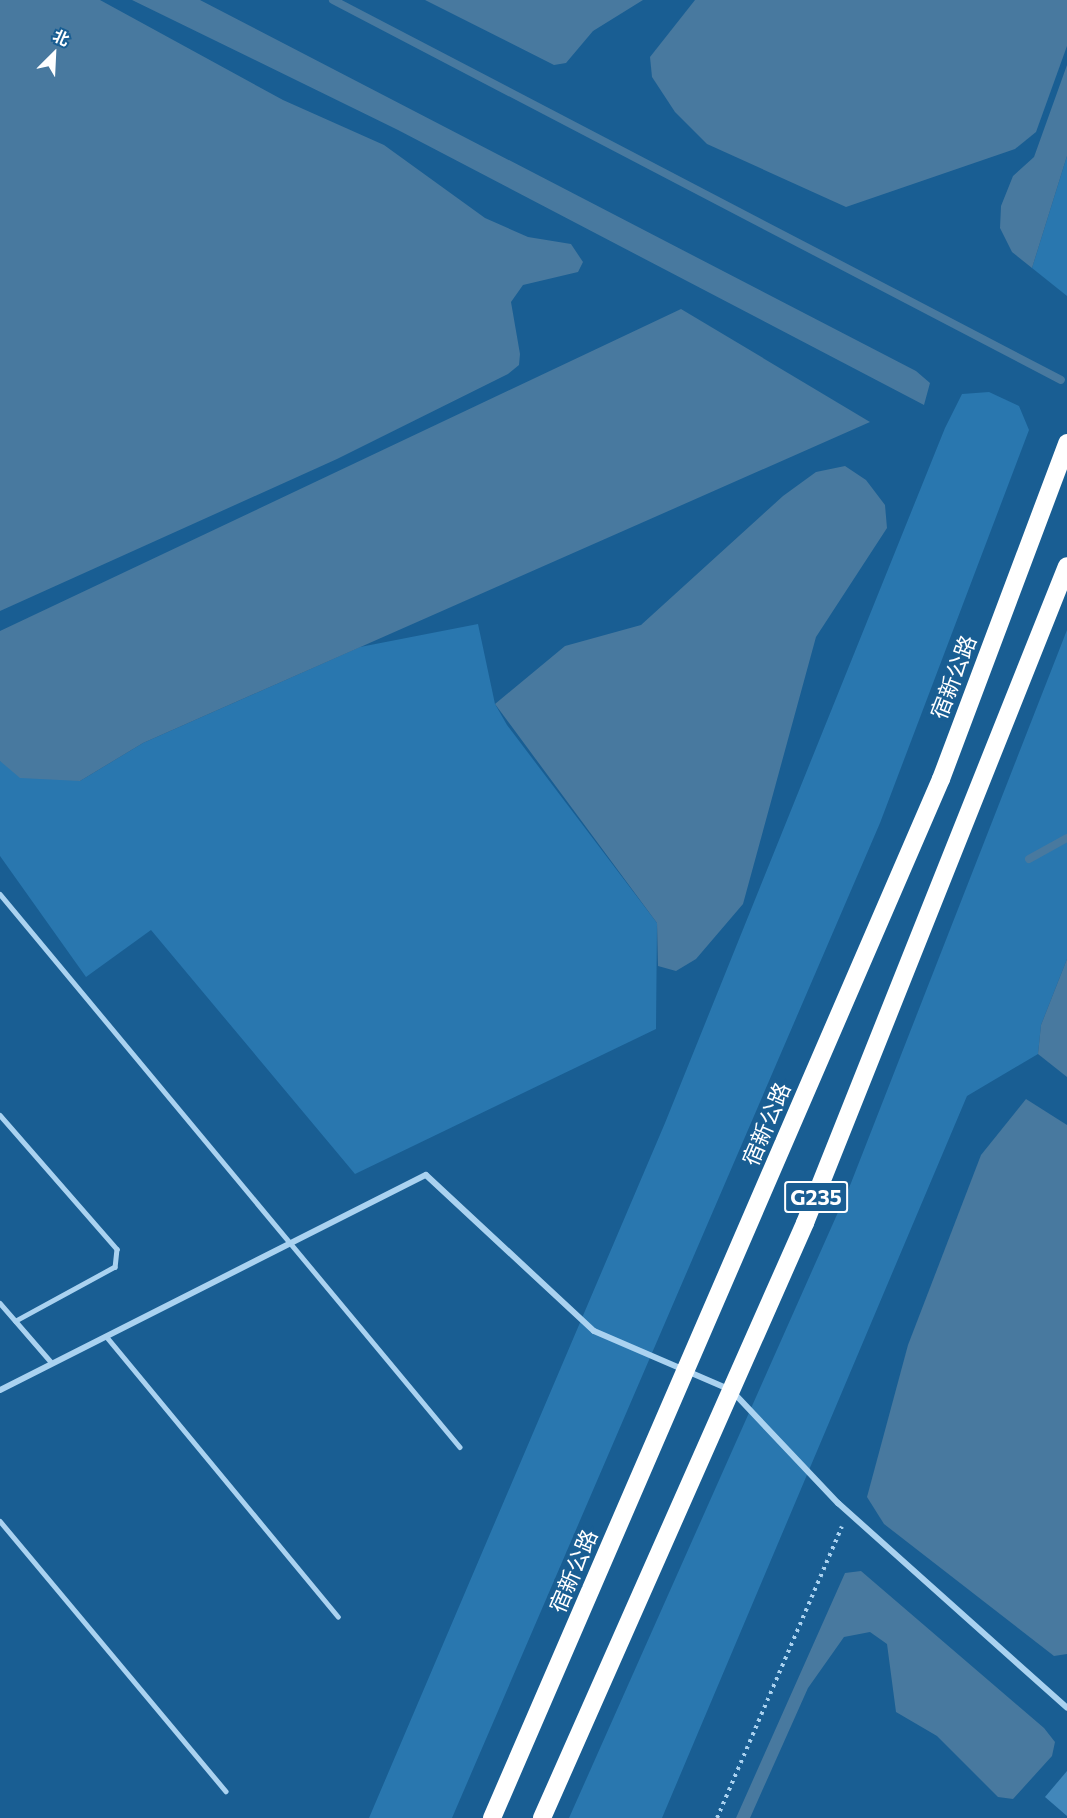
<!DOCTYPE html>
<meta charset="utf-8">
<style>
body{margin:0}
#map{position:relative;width:1067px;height:1818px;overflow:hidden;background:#195e93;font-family:Commissioner,"Noto Sans SC",sans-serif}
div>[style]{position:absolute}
.green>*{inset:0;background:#2977af}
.water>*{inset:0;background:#48799f}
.stream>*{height:8px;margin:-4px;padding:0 4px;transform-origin:4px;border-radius:4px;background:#48799f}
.building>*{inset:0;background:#4287ba}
.path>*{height:4px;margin-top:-2px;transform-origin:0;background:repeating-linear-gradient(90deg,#aad2f0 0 3px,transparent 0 7.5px)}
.lane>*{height:4.5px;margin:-2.25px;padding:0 2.25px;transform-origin:2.25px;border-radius:2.25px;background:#aad2f0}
.street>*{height:6px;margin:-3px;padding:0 3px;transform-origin:3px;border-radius:3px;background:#aad2f0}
.highway>*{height:18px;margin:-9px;padding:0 9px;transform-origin:9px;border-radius:9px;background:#fff}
span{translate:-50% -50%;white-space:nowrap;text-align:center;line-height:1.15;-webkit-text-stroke:6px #195e93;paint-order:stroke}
.shield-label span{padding:2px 4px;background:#195e93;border:2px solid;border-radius:4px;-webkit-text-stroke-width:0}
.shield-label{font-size:21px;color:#fff;font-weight:700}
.street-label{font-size:22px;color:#fff}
.north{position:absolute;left:24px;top:24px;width:60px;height:60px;-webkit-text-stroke:4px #195e93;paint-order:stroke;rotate:24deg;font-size:16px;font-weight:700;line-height:24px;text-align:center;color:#fff}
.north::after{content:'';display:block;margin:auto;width:21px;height:27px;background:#fff;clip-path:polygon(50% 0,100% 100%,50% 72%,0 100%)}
</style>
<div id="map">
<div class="green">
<i style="clip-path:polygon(1067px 156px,1067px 296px,1032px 268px)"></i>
<i style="clip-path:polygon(989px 392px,1019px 406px,1029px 430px,880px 823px,452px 1818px,369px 1818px,665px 1123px,945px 428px,962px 394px)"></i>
<i style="clip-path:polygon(478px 624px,495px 704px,507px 725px,657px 923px,656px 1029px,355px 1174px,151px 930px,86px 977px,0 856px,0 761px,80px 781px,143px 743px,360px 647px)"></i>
<i style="clip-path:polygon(1067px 630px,1067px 959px,1041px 1025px,1038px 1054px,967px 1096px,662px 1818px,569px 1818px,851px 1183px)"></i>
</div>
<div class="water">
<i style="clip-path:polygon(0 0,100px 0,283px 100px,384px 145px,485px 218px,528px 237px,571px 244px,583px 262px,578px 272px,523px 285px,511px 302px,520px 354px,519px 365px,508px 374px,337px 459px,0 611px)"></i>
<i style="clip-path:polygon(132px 0,200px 0,916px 371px,930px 383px,924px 405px,398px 130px)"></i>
<i style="clip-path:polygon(425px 0,643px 0,593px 31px,566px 63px,554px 65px)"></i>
<i style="clip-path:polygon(695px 0,1067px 0,1067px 46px,1036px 132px,1015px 149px,846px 207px,707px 144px,675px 112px,652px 77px,650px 57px)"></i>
<i style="clip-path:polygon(1067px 65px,1067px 156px,1032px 268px,1012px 252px,1000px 228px,1001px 206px,1013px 176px,1034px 157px)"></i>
<i style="clip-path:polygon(681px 309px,870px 422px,143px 743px,80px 781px,20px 778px,0 761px,0 631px)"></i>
<i style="clip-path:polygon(845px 466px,866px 480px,885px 505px,887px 528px,816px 637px,743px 904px,696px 959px,676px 971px,658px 966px,657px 923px,495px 704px,565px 646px,641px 625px,783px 496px,816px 472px)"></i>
<i style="clip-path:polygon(1067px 959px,1067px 1077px,1038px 1054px,1041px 1025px)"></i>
<i style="clip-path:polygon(1026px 1099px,1067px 1125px,1067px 1654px,1054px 1656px,884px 1524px,867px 1497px,908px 1345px,981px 1155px)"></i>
<i style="clip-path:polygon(861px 1571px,1044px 1728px,1055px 1742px,1052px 1756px,1013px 1799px,998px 1797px,937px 1736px,896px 1712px,887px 1644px,870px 1632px,844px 1637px,808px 1688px,750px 1818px,736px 1818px,845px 1573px)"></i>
</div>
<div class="stream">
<i style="left:333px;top:0;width:821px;rotate:27.56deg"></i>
<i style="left:1029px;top:859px;width:43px;rotate:-28.9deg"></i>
</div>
<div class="building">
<i style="clip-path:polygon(1067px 1771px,1067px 1816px,1045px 1797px)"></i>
</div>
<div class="path">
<i style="left:717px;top:1818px;width:317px;rotate:-66.8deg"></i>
</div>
<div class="lane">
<i style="left:0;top:894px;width:719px;rotate:50.25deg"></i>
<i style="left:0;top:1115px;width:178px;rotate:48.9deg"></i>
<i style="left:117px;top:1249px;width:18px;rotate:96deg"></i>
<i style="left:115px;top:1267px;width:113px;rotate:151.4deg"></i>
<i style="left:0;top:1303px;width:79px;rotate:49.1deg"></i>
<i style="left:106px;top:1336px;width:364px;rotate:50.4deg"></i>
<i style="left:0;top:1521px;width:352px;rotate:50.1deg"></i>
</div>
<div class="street">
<i style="left:0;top:1390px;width:477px;rotate:-26.8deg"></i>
<i style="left:426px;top:1175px;width:229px;rotate:42.9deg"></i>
<i style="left:594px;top:1331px;width:149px;rotate:23.3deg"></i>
<i style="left:731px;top:1390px;width:156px;rotate:46.6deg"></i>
<i style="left:838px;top:1503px;width:307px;rotate:41.8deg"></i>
</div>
<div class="highway">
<i style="left:492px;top:1818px;width:1132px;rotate:-66.63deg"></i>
<i style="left:941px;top:779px;width:359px;rotate:-69.4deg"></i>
<i style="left:542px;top:1818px;width:651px;rotate:-66.15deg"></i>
<i style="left:805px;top:1223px;width:707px;rotate:-68.26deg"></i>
</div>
<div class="shield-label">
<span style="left:816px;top:1197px">G235</span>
</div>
<div class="street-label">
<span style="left:953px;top:677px;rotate:-69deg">宿新公路</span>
<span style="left:766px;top:1124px;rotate:-67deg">宿新公路</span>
<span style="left:573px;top:1571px;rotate:-67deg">宿新公路</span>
</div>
<div class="north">北</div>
</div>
